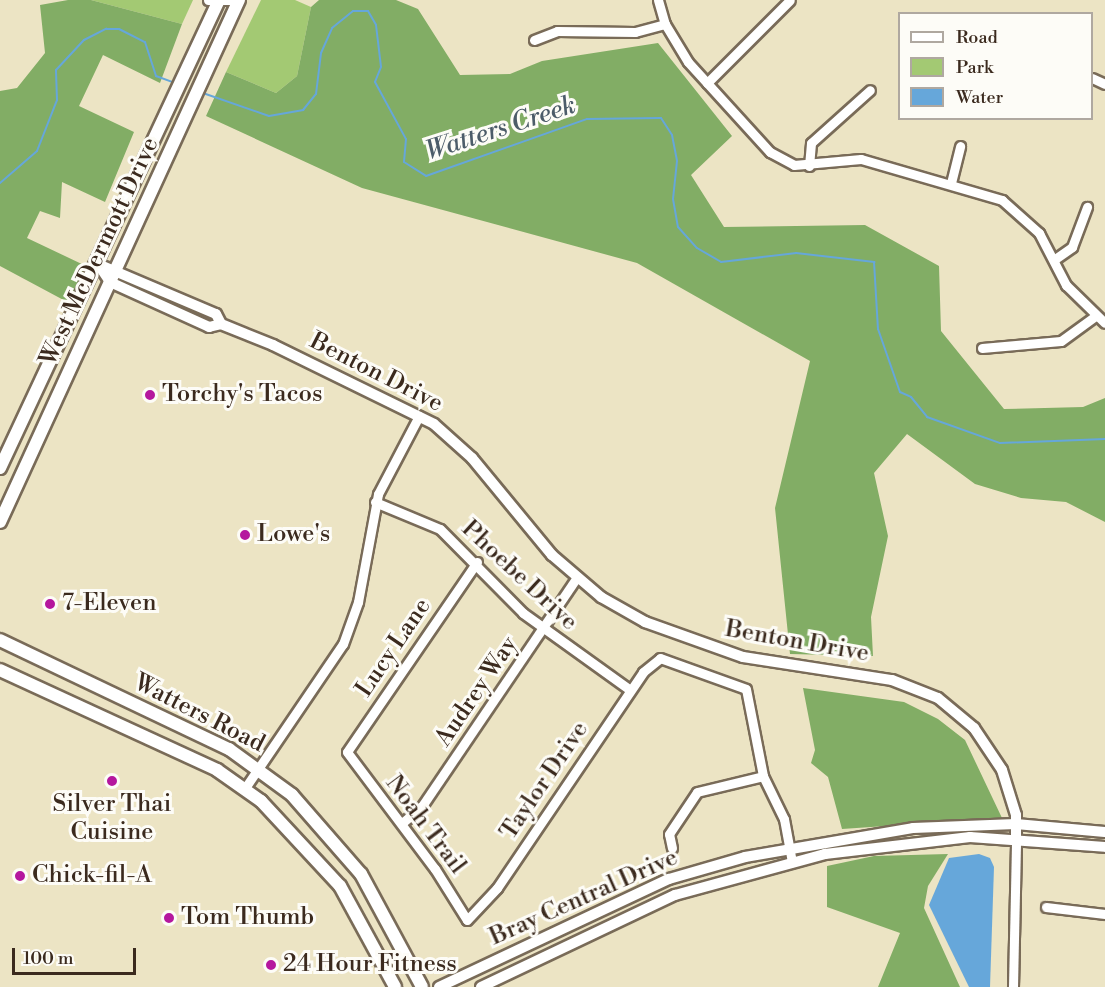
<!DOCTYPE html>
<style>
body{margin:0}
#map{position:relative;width:1105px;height:987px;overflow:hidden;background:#ece4c4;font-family:"Libre Bodoni",serif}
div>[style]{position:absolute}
.green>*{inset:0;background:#a3c973}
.forest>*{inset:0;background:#82ad65}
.water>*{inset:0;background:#66a7da}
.stream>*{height:2px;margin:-1px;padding:0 1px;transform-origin:1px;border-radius:1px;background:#66a7da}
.roads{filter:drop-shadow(2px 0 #796b58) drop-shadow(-2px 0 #796b58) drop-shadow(0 2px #796b58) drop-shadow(0 -2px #796b58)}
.minor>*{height:9px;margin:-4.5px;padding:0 4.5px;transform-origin:4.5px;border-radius:4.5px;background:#fff}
.tertiary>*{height:10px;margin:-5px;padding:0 5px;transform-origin:5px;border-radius:5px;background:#fff}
.secondary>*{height:12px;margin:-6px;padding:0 6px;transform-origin:6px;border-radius:6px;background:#fff}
.dots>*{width:16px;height:16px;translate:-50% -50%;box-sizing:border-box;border:3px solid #fdfcf7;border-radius:50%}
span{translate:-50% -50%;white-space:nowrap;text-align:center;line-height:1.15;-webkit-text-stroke:6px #fdfcf7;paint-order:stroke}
.street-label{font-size:24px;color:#3b2a1e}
.poi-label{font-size:24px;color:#3b2a1e}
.left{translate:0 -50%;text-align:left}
.water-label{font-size:26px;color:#4c5c69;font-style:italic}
.legend{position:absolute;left:898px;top:12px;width:195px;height:108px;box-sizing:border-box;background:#fdfcf7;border:2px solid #afa8a0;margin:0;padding:8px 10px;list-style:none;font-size:18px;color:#3b2a1e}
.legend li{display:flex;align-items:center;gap:12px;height:30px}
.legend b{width:30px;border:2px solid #afa8a0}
.scale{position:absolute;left:12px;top:948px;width:124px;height:27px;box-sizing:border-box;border:3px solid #3b2a1e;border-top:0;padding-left:8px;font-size:18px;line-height:21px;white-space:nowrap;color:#3b2a1e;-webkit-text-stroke:4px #fdfcf7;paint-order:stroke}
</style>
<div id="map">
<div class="green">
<i style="clip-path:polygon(91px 0,193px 0,182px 24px)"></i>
<i style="clip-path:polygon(261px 0,295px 0,311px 7px,297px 76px,276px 93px,226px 72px)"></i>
</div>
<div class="forest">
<i style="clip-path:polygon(68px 0,91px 0,182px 24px,160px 83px,103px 55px,79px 106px,134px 132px,105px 202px,62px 182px,60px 218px,40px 211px,27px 238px,86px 266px,71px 304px,0 266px,0 91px,17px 88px,45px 53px,40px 5px)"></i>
<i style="clip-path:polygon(319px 0,396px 0,418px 9px,460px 75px,510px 74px,542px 61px,658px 43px,732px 136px,691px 175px,724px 227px,865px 225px,939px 266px,941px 331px,1004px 409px,1083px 407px,1105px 398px,1105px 522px,1066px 502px,1021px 498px,975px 484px,907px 434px,874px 473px,888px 536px,871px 617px,873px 656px,790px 654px,775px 508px,810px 361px,637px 263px,362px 188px,206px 116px,226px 72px,276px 93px,297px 76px,311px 7px)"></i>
<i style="clip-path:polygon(803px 688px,904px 702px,938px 719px,965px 740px,1002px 818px,842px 829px,828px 777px,811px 763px,815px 750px)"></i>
<i style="clip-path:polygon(948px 854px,928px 886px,924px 908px,960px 987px,878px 987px,900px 933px,827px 907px,827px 866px,874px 856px)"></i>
</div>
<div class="water">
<i style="clip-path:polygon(979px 854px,990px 858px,994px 867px,990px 987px,969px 987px,929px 905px,949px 858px)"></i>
</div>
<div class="stream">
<i style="left:200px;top:92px;width:73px;rotate:19.2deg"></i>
<i style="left:269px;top:116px;width:35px;rotate:-10deg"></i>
<i style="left:303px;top:110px;width:21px;rotate:-51deg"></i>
<i style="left:316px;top:94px;width:41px;rotate:-83deg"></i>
<i style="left:321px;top:53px;width:27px;rotate:-66deg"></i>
<i style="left:332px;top:28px;width:27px;rotate:-39deg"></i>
<i style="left:353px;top:11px;width:15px"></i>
<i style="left:368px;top:11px;width:16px;rotate:60deg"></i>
<i style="left:376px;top:25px;width:42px;rotate:83.2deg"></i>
<i style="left:381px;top:67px;width:16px;rotate:112deg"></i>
<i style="left:375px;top:82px;width:65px;rotate:61.5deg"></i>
<i style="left:406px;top:139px;width:23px;rotate:95deg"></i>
<i style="left:404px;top:162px;width:26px;rotate:32deg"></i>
<i style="left:426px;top:176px;width:171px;rotate:-19.5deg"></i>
<i style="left:587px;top:119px;width:74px;rotate:-0.8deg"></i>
<i style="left:661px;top:118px;width:20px;rotate:57deg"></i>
<i style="left:672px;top:135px;width:26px;rotate:79deg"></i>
<i style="left:677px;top:161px;width:38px;rotate:96deg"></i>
<i style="left:673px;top:199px;width:28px;rotate:80deg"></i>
<i style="left:678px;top:227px;width:28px;rotate:48deg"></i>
<i style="left:697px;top:248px;width:28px;rotate:30deg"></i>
<i style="left:721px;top:262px;width:76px;rotate:-6.8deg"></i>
<i style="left:796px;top:253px;width:79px;rotate:6.6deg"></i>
<i style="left:874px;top:262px;width:67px;rotate:86.6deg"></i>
<i style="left:878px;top:329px;width:67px;rotate:70.8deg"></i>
<i style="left:900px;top:392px;width:12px;rotate:24deg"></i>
<i style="left:911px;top:397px;width:26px;rotate:51deg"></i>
<i style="left:927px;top:417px;width:77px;rotate:19.6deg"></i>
<i style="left:1000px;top:443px;width:105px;rotate:-2.2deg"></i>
<i style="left:0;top:183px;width:49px;rotate:-40.9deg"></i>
<i style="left:37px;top:151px;width:55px;rotate:-68.6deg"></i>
<i style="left:57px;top:100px;width:30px;rotate:-92deg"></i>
<i style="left:56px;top:70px;width:41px;rotate:-47deg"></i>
<i style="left:84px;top:40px;width:25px;rotate:-27deg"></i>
<i style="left:106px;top:29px;width:13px"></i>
<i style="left:119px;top:29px;width:29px;rotate:27deg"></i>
<i style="left:145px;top:42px;width:36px;rotate:72deg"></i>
<i style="left:156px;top:76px;width:20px;rotate:20deg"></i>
</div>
<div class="roads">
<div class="minor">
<i style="left:208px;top:0;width:26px"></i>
<i style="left:658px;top:0;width:25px;rotate:74deg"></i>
<i style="left:665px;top:24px;width:44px;rotate:58.8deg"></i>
<i style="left:688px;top:62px;width:122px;rotate:47.7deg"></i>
<i style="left:770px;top:152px;width:27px;rotate:28deg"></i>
<i style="left:794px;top:165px;width:67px;rotate:-5.1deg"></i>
<i style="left:861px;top:159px;width:147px;rotate:16.2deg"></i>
<i style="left:1002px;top:200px;width:50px;rotate:41.7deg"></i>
<i style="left:1039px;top:233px;width:59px;rotate:62.6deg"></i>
<i style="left:1066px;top:285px;width:54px;rotate:44.3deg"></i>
<i style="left:534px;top:40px;width:25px;rotate:-21deg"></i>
<i style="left:557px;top:31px;width:78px;rotate:0.7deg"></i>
<i style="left:635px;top:32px;width:31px;rotate:-15deg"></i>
<i style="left:1092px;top:78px;width:14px;rotate:25deg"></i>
<i style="left:707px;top:83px;width:117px;rotate:-45deg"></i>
<i style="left:809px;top:166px;width:23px;rotate:-85deg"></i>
<i style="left:811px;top:143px;width:79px;rotate:-41.9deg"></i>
<i style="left:951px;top:183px;width:38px;rotate:-76deg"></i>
<i style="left:1055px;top:259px;width:21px;rotate:-35deg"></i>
<i style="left:1072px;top:247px;width:43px;rotate:-69.4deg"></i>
<i style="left:982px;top:348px;width:79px;rotate:-5.1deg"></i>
<i style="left:1061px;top:341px;width:41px;rotate:-36deg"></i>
<i style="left:375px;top:502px;width:70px;rotate:22.6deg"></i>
<i style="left:440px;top:529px;width:118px;rotate:45.3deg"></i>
<i style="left:523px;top:613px;width:132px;rotate:35.7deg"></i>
<i style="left:477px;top:562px;width:230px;rotate:124.4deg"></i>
<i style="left:347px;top:752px;width:146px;rotate:53.1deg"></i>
<i style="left:435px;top:869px;width:60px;rotate:57.9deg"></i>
<i style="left:467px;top:920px;width:44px;rotate:-46.8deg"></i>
<i style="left:497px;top:888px;width:261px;rotate:-55.9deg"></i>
<i style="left:643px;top:672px;width:22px;rotate:-39deg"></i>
<i style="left:660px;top:658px;width:91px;rotate:19.8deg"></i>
<i style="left:746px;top:689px;width:89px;rotate:78.9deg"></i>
<i style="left:763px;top:776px;width:48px;rotate:64deg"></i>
<i style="left:784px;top:819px;width:44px;rotate:79.5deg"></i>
<i style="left:245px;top:788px;width:174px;rotate:-55.8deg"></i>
<i style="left:343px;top:644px;width:45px;rotate:-70.3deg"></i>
<i style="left:358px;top:602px;width:110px;rotate:-79.5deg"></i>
<i style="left:378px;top:494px;width:88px;rotate:-62.3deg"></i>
<i style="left:402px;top:823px;width:26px;rotate:-40deg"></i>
<i style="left:422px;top:806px;width:277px;rotate:-55.9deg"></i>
<i style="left:672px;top:848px;width:14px;rotate:-102deg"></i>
<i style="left:669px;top:834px;width:50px;rotate:-56.3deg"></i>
<i style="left:697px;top:792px;width:68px;rotate:-13.6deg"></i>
<i style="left:1046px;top:907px;width:59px;rotate:6.8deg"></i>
<i style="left:1013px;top:987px;width:148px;rotate:-88.8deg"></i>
</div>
<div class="tertiary">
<i style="left:98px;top:264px;width:22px;rotate:56deg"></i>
<i style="left:110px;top:282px;width:109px;rotate:24.4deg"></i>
<i style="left:209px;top:327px;width:12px;rotate:-14deg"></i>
<i style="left:221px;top:324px;width:56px;rotate:22deg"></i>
<i style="left:273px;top:345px;width:179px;rotate:26.1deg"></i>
<i style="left:434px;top:424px;width:51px;rotate:41.8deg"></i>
<i style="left:472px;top:458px;width:126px;rotate:50.5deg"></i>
<i style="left:552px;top:555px;width:65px;rotate:40.6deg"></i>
<i style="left:601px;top:597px;width:51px;rotate:29.6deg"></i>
<i style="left:645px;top:622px;width:104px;rotate:19.7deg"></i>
<i style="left:743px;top:657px;width:151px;rotate:8.8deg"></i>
<i style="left:892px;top:680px;width:49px;rotate:21.4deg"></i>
<i style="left:938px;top:698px;width:47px;rotate:39.8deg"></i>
<i style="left:974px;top:728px;width:50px;rotate:56.3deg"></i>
<i style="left:1002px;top:770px;width:47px;rotate:72.7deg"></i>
<i style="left:1016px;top:815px;width:24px;rotate:90deg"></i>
<i style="left:98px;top:264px;width:128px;rotate:23deg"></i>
<i style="left:216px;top:314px;width:11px;rotate:63deg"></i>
<i style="left:439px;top:987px;width:254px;rotate:-25.2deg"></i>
<i style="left:669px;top:879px;width:79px;rotate:-16.1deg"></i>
<i style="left:745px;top:857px;width:170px;rotate:-9.8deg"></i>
<i style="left:913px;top:828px;width:103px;rotate:-2.2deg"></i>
<i style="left:1016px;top:824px;width:89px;rotate:5.1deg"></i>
<i style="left:481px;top:987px;width:215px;rotate:-25.4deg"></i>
<i style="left:675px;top:895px;width:156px;rotate:-15.3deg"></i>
<i style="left:825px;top:854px;width:146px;rotate:-6.7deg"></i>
<i style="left:970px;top:837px;width:135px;rotate:4.2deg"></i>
</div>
<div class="secondary">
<i style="left:0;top:468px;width:517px;rotate:-64.92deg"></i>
<i style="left:0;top:522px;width:574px;rotate:-65.4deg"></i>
<i style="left:0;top:640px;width:254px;rotate:25.5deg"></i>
<i style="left:229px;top:749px;width:78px;rotate:36.1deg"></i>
<i style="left:292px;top:795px;width:105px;rotate:48.9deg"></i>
<i style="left:361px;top:874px;width:128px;rotate:61.6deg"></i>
<i style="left:0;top:670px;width:239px;rotate:24.7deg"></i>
<i style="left:217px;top:770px;width:54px;rotate:35.2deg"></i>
<i style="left:261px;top:801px;width:116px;rotate:47.1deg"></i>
<i style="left:340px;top:886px;width:115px;rotate:61.4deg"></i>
</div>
</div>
<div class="dots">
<i style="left:150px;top:395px;background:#b5179e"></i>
<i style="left:245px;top:535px;background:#b5179e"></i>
<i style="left:50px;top:604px;background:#b5179e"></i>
<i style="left:112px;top:781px;background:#b5179e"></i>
<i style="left:20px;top:876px;background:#b5179e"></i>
<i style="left:169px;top:918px;background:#b5179e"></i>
<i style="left:271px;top:965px;background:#b5179e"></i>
</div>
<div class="street-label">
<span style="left:100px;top:252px;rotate:-65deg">West McDermott Drive</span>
<span style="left:376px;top:373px;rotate:27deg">Benton Drive</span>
<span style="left:519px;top:576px;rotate:43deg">Phoebe Drive</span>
<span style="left:797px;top:642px;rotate:10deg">Benton Drive</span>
<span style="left:394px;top:648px;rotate:-56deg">Lucy Lane</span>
<span style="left:477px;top:692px;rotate:-56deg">Audrey Way</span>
<span style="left:199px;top:714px;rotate:27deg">Watters Road</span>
<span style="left:545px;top:781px;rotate:-56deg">Taylor Drive</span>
<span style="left:425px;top:825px;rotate:53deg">Noah Trail</span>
<span style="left:584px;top:898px;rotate:-24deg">Bray Central Drive</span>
</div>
<div class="poi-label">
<span class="left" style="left:162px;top:395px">Torchy's Tacos</span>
<span class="left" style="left:257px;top:535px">Lowe's</span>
<span class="left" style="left:62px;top:604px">7-Eleven</span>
<span style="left:112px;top:819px">Silver Thai<br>Cuisine</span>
<span class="left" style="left:32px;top:876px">Chick-fil-A</span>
<span class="left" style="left:181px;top:918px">Tom Thumb</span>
<span class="left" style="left:283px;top:965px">24 Hour Fitness</span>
</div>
<div class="water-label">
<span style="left:501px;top:129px;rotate:-18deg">Watters Creek</span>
</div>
<ul class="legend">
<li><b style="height:8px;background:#fff"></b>Road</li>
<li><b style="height:16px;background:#a3c973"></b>Park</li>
<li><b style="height:16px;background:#66a7da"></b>Water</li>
</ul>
<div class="scale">100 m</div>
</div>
